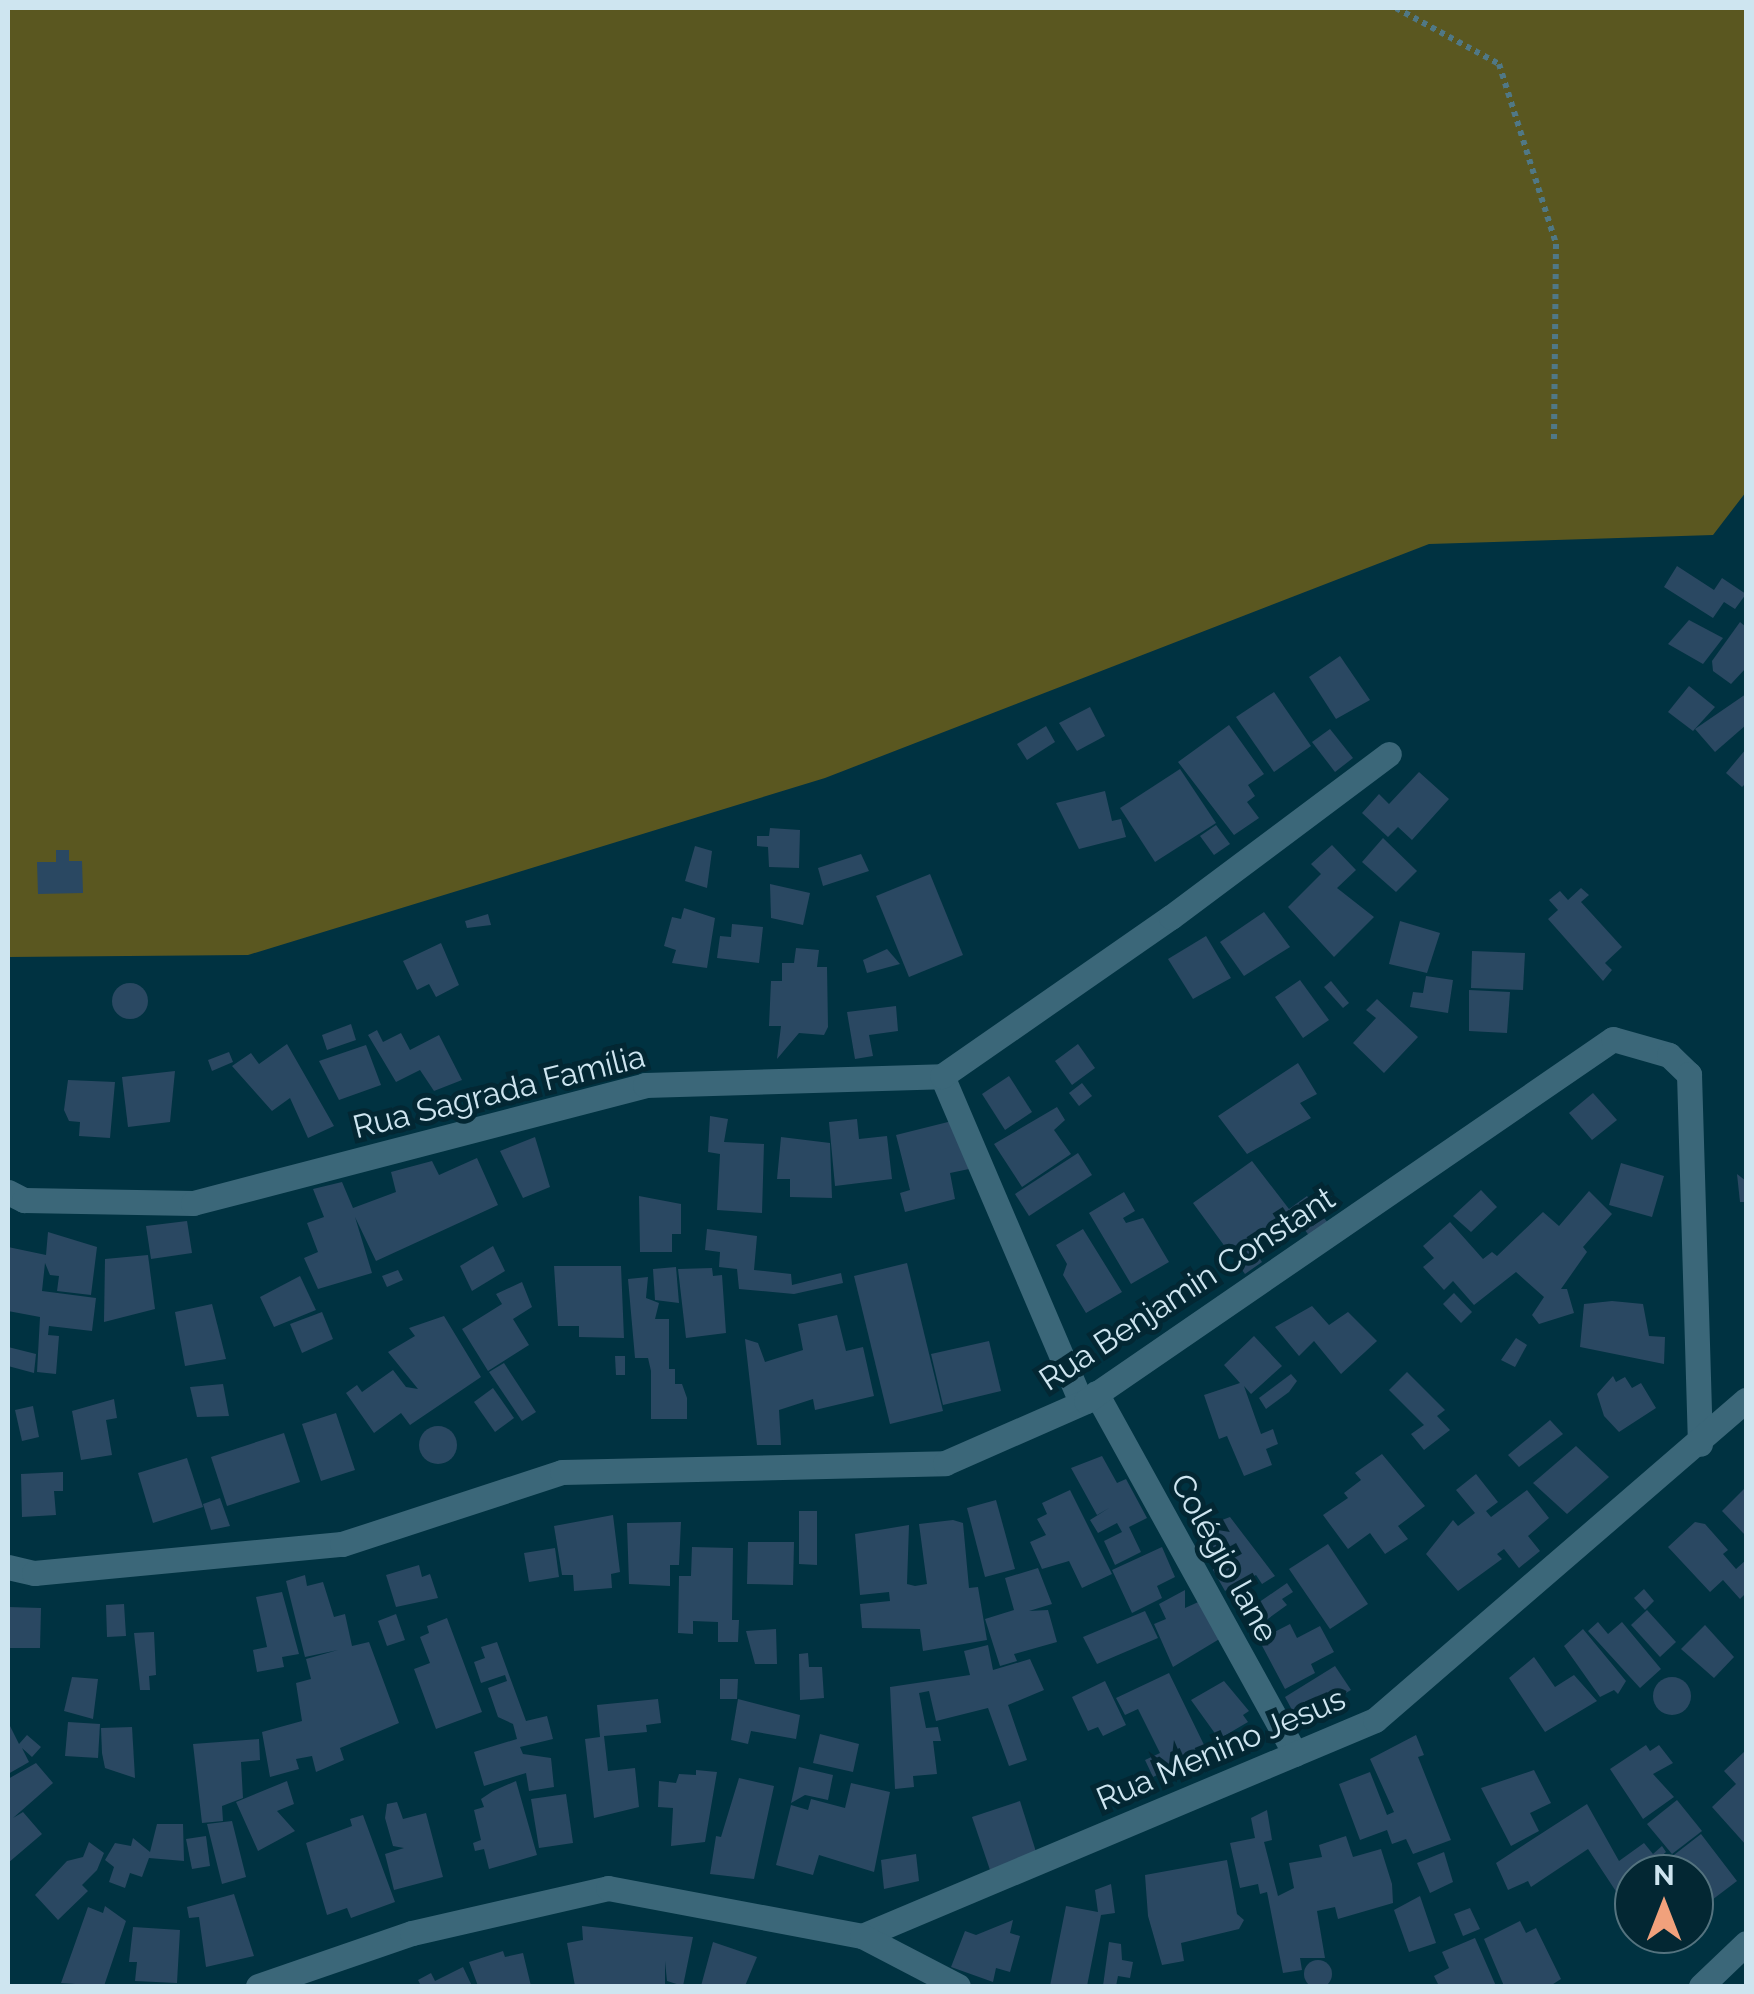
<!DOCTYPE html>
<meta charset="utf-8">
<style>
body{margin:0}
#map{position:relative;width:1754px;height:1994px;overflow:hidden;background:#003241;font-family:Raleway,sans-serif}
div>[style]{position:absolute}
.green>*{inset:0;background:#5a5720}
.building>*{inset:0;background:#2a4862}
.round{border-radius:50%}
.path>*{height:6px;margin-top:-3px;transform-origin:0;background:repeating-linear-gradient(90deg,#507885 0 5px,transparent 0 10px)}
.street>*{height:25px;margin:-12.5px;padding:0 12.5px;transform-origin:12.5px;border-radius:12.5px;background:#3b6779}
.secondary>*{height:25px;margin:-12.5px;padding:0 12.5px;transform-origin:12.5px;border-radius:12.5px;background:#3b6779}
span{translate:-50% -50%;white-space:nowrap;text-align:center;line-height:1.15;-webkit-text-stroke:10px #032733;paint-order:stroke}
.street-label{font-size:32px;color:#cee5f0}
.frame{position:absolute;inset:0;border:10px solid #cee5f0;pointer-events:none}
.north{position:absolute;left:1614px;top:1854px;width:100px;height:100px;box-sizing:border-box;background:#032733;border:2px solid #54737f;border-radius:50%;rotate:0deg;font-size:28px;font-weight:700;line-height:40px;text-align:center;color:#cee5f0}
.north::after{content:'';display:block;margin:auto;width:35px;height:45px;background:#f1a17c;clip-path:polygon(50% 0,100% 100%,50% 72%,0 100%)}
</style>
<div id="map">
<div class="green">
<i style="clip-path:polygon(8px 8px,1746px 8px,1746px 492px,1713px 535px,1429px 544px,825px 778px,248px 955px,8px 957px)"></i>
</div>
<div class="building">
<i style="clip-path:polygon(1677px 566px,1714px 590px,1722px 578px,1746px 594px,1735px 609px,1724px 602px,1713px 618px,1664px 587px)"></i>
<i style="clip-path:polygon(1689px 620px,1723px 638px,1703px 664px,1668px 644px)"></i>
<i style="clip-path:polygon(1740px 622px,1746px 627px,1746px 668px,1731px 684px,1713px 671px,1712px 661px)"></i>
<i style="clip-path:polygon(1340px 656px,1370px 700px,1336px 719px,1309px 677px)"></i>
<i style="clip-path:polygon(1689px 686px,1715px 707px,1693px 731px,1668px 712px)"></i>
<i style="clip-path:polygon(1274px 692px,1311px 746px,1274px 772px,1236px 717px)"></i>
<i style="clip-path:polygon(1746px 694px,1746px 725px,1715px 752px,1695px 729px)"></i>
<i style="clip-path:polygon(1090px 707px,1105px 736px,1077px 751px,1059px 723px)"></i>
<i style="clip-path:polygon(1229px 725px,1264px 774px,1248px 785px,1255px 796px,1247px 802px,1259px 818px,1234px 835px,1178px 762px)"></i>
<i style="clip-path:polygon(1046px 726px,1055px 742px,1027px 760px,1017px 744px)"></i>
<i style="clip-path:polygon(1330px 729px,1353px 758px,1335px 772px,1312px 742px)"></i>
<i style="clip-path:polygon(1746px 749px,1746px 783px,1742px 787px,1726px 773px)"></i>
<i style="clip-path:polygon(1180px 769px,1216px 823px,1155px 862px,1120px 808px)"></i>
<i style="clip-path:polygon(1419px 772px,1449px 799px,1412px 840px,1398px 827px,1388px 837px,1362px 813px,1379px 794px,1389px 804px)"></i>
<i style="clip-path:polygon(1105px 791px,1112px 821px,1121px 819px,1126px 837px,1079px 849px,1056px 803px)"></i>
<i style="clip-path:polygon(1216px 825px,1230px 844px,1214px 855px,1200px 836px)"></i>
<i style="clip-path:polygon(770px 828px,800px 830px,799px 868px,769px 867px,768px 847px,757px 846px,757px 836px,769px 836px)"></i>
<i style="clip-path:polygon(1383px 838px,1417px 871px,1396px 892px,1362px 862px)"></i>
<i style="clip-path:polygon(1332px 845px,1356px 870px,1337px 888px,1374px 917px,1334px 957px,1288px 907px,1321px 874px,1311px 864px)"></i>
<i style="clip-path:polygon(695px 846px,712px 851px,707px 888px,685px 881px)"></i>
<i style="clip-path:polygon(56px 850px,69px 850px,69px 861px,82px 861px,83px 893px,38px 894px,37px 862px,56px 862px)"></i>
<i style="clip-path:polygon(861px 854px,869px 871px,823px 886px,818px 868px)"></i>
<i style="clip-path:polygon(930px 874px,963px 955px,909px 977px,876px 896px)"></i>
<i style="clip-path:polygon(770px 884px,810px 893px,803px 925px,771px 918px)"></i>
<i style="clip-path:polygon(1581px 888px,1589px 895px,1581px 902px,1622px 947px,1605px 963px,1612px 970px,1603px 981px,1548px 919px,1558px 910px,1549px 900px,1560px 891px,1568px 900px)"></i>
<i style="clip-path:polygon(684px 908px,715px 918px,707px 968px,672px 963px,676px 950px,664px 946px,672px 917px,681px 919px)"></i>
<i style="clip-path:polygon(1264px 912px,1290px 947px,1244px 976px,1220px 942px)"></i>
<i style="clip-path:polygon(488px 914px,491px 925px,467px 928px,465px 921px)"></i>
<i style="clip-path:polygon(1400px 921px,1440px 933px,1427px 973px,1389px 964px)"></i>
<i style="clip-path:polygon(732px 924px,763px 927px,759px 963px,717px 958px,720px 936px,731px 937px)"></i>
<i style="clip-path:polygon(1206px 936px,1231px 978px,1193px 999px,1168px 959px)"></i>
<i style="clip-path:polygon(441px 943px,459px 985px,436px 997px,429px 984px,417px 990px,403px 961px)"></i>
<i style="clip-path:polygon(796px 948px,819px 950px,817px 967px,827px 967px,828px 1027px,824px 1035px,799px 1033px,777px 1059px,781px 1026px,769px 1026px,771px 981px,782px 981px,782px 963px,794px 963px)"></i>
<i style="clip-path:polygon(887px 949px,900px 964px,867px 973px,863px 960px)"></i>
<i style="clip-path:polygon(1472px 951px,1525px 953px,1523px 990px,1471px 988px)"></i>
<i style="clip-path:polygon(1426px 976px,1453px 980px,1448px 1013px,1410px 1007px,1413px 992px,1423px 993px)"></i>
<i style="clip-path:polygon(1300px 980px,1329px 1020px,1303px 1038px,1275px 997px)"></i>
<i style="clip-path:polygon(1331px 981px,1349px 1003px,1343px 1008px,1324px 987px)"></i>
<i class="round" style="left:112px;top:983px;width:36px;height:36px"></i>
<i style="clip-path:polygon(1469px 990px,1510px 992px,1507px 1033px,1469px 1031px)"></i>
<i style="clip-path:polygon(1377px 999px,1418px 1037px,1384px 1073px,1353px 1043px,1376px 1018px,1366px 1010px)"></i>
<i style="clip-path:polygon(896px 1006px,898px 1031px,869px 1035px,873px 1056px,855px 1059px,847px 1012px)"></i>
<i style="clip-path:polygon(351px 1024px,356px 1040px,327px 1050px,322px 1035px)"></i>
<i style="clip-path:polygon(377px 1030px,383px 1042px,401px 1033px,410px 1050px,439px 1035px,462px 1080px,434px 1091px,420px 1070px,396px 1082px,368px 1035px)"></i>
<i style="clip-path:polygon(287px 1044px,334px 1126px,308px 1138px,290px 1098px,272px 1111px,232px 1066px,251px 1053px,259px 1064px)"></i>
<i style="clip-path:polygon(1078px 1044px,1095px 1068px,1072px 1085px,1055px 1061px)"></i>
<i style="clip-path:polygon(366px 1045px,381px 1085px,339px 1100px,319px 1061px)"></i>
<i style="clip-path:polygon(229px 1052px,233px 1062px,212px 1071px,208px 1060px)"></i>
<i style="clip-path:polygon(1298px 1063px,1317px 1094px,1300px 1103px,1311px 1118px,1247px 1154px,1218px 1116px)"></i>
<i style="clip-path:polygon(175px 1071px,170px 1122px,128px 1127px,122px 1077px)"></i>
<i style="clip-path:polygon(1009px 1076px,1032px 1112px,1005px 1130px,982px 1094px)"></i>
<i style="clip-path:polygon(68px 1080px,115px 1082px,110px 1138px,79px 1136px,80px 1122px,69px 1121px,64px 1110px)"></i>
<i style="clip-path:polygon(1082px 1083px,1092px 1096px,1079px 1106px,1069px 1093px)"></i>
<i style="clip-path:polygon(1593px 1093px,1617px 1120px,1592px 1140px,1569px 1113px)"></i>
<i style="clip-path:polygon(1057px 1107px,1065px 1120px,1054px 1130px,1071px 1154px,1022px 1187px,994px 1144px)"></i>
<i style="clip-path:polygon(710px 1116px,728px 1119px,724px 1142px,764px 1144px,762px 1213px,717px 1210px,720px 1154px,708px 1152px)"></i>
<i style="clip-path:polygon(857px 1119px,859px 1139px,887px 1136px,892px 1179px,835px 1186px,829px 1122px)"></i>
<i style="clip-path:polygon(956px 1120px,969px 1169px,950px 1173px,955px 1199px,905px 1212px,900px 1193px,910px 1190px,896px 1135px)"></i>
<i style="clip-path:polygon(535px 1137px,550px 1187px,523px 1198px,500px 1151px)"></i>
<i style="clip-path:polygon(781px 1137px,830px 1143px,832px 1198px,790px 1197px,790px 1179px,777px 1179px)"></i>
<i style="clip-path:polygon(1078px 1153px,1092px 1175px,1029px 1216px,1015px 1194px)"></i>
<i style="clip-path:polygon(477px 1158px,498px 1205px,376px 1261px,355px 1217px,372px 1273px,318px 1289px,304px 1258px,318px 1252px,307px 1223px,324px 1217px,313px 1189px,342px 1182px,353px 1208px,396px 1192px,391px 1172px,432px 1161px,439px 1175px)"></i>
<i style="clip-path:polygon(1252px 1161px,1289px 1209px,1307px 1196px,1328px 1223px,1310px 1237px,1294px 1215px,1251px 1246px,1262px 1262px,1245px 1274px,1193px 1203px)"></i>
<i style="clip-path:polygon(1621px 1163px,1664px 1176px,1652px 1217px,1609px 1205px)"></i>
<i style="clip-path:polygon(1737px 1174px,1746px 1181px,1746px 1202px,1740px 1202px)"></i>
<i style="clip-path:polygon(1481px 1190px,1497px 1207px,1471px 1232px,1453px 1216px)"></i>
<i style="clip-path:polygon(1589px 1191px,1612px 1214px,1583px 1247px,1587px 1252px,1561px 1289px,1567px 1289px,1574px 1313px,1539px 1324px,1532px 1315px,1544px 1297px,1516px 1272px,1474px 1305px,1453px 1281px,1444px 1290px,1423px 1267px,1434px 1258px,1423px 1246px,1450px 1222px,1483px 1259px,1492px 1252px,1497px 1256px,1543px 1212px,1559px 1226px)"></i>
<i style="clip-path:polygon(1124px 1192px,1135px 1211px,1123px 1218px,1126px 1223px,1143px 1218px,1169px 1262px,1131px 1284px,1089px 1213px)"></i>
<i style="clip-path:polygon(639px 1196px,681px 1204px,681px 1234px,672px 1234px,672px 1252px,640px 1252px)"></i>
<i style="clip-path:polygon(187px 1221px,192px 1253px,151px 1259px,146px 1226px)"></i>
<i style="clip-path:polygon(707px 1229px,757px 1236px,754px 1270px,791px 1274px,792px 1285px,841px 1273px,843px 1283px,794px 1294px,739px 1289px,737px 1269px,719px 1267px,720px 1252px,705px 1250px)"></i>
<i style="clip-path:polygon(1083px 1229px,1122px 1292px,1086px 1313px,1063px 1275px,1067px 1264px,1056px 1245px)"></i>
<i style="clip-path:polygon(48px 1232px,97px 1247px,91px 1295px,57px 1291px,59px 1276px,50px 1275px,45px 1263px,42px 1291px,96px 1298px,92px 1331px,49px 1326px,48px 1335px,59px 1336px,56px 1374px,37px 1372px,40px 1317px,8px 1311px,8px 1247px,46px 1255px)"></i>
<i style="clip-path:polygon(493px 1246px,505px 1271px,472px 1291px,460px 1266px)"></i>
<i style="clip-path:polygon(148px 1255px,155px 1309px,104px 1322px,105px 1259px)"></i>
<i style="clip-path:polygon(907px 1263px,943px 1411px,890px 1424px,854px 1276px)"></i>
<i style="clip-path:polygon(554px 1266px,621px 1266px,624px 1338px,579px 1337px,579px 1326px,558px 1326px)"></i>
<i style="clip-path:polygon(676px 1267px,679px 1303px,655px 1300px,653px 1269px)"></i>
<i style="clip-path:polygon(712px 1268px,713px 1276px,722px 1275px,726px 1333px,686px 1338px,678px 1269px)"></i>
<i style="clip-path:polygon(398px 1270px,403px 1280px,387px 1287px,382px 1276px)"></i>
<i style="clip-path:polygon(300px 1276px,316px 1310px,274px 1327px,260px 1297px)"></i>
<i style="clip-path:polygon(648px 1277px,646px 1298px,659px 1303px,655px 1319px,669px 1319px,669px 1369px,675px 1369px,675px 1384px,682px 1384px,687px 1398px,687px 1419px,651px 1419px,651px 1371px,648px 1358px,635px 1358px,628px 1279px)"></i>
<i style="clip-path:polygon(522px 1282px,532px 1307px,513px 1319px,529px 1345px,488px 1371px,462px 1329px,502px 1304px,496px 1294px)"></i>
<i style="clip-path:polygon(1454px 1293px,1472px 1312px,1461px 1323px,1443px 1304px)"></i>
<i style="clip-path:polygon(1612px 1301px,1643px 1304px,1649px 1336px,1665px 1337px,1664px 1364px,1580px 1347px,1584px 1304px)"></i>
<i style="clip-path:polygon(212px 1304px,226px 1359px,185px 1366px,175px 1312px)"></i>
<i style="clip-path:polygon(1312px 1306px,1329px 1325px,1348px 1312px,1377px 1341px,1341px 1374px,1314px 1341px,1299px 1356px,1275px 1327px)"></i>
<i style="clip-path:polygon(322px 1312px,333px 1339px,302px 1353px,290px 1324px)"></i>
<i style="clip-path:polygon(837px 1315px,846px 1351px,863px 1347px,874px 1396px,815px 1410px,813px 1399px,779px 1410px,781px 1445px,757px 1445px,745px 1339px,758px 1343px,765px 1362px,803px 1350px,798px 1324px)"></i>
<i style="clip-path:polygon(444px 1316px,481px 1377px,410px 1425px,401px 1413px,374px 1433px,346px 1393px,357px 1385px,362px 1392px,393px 1370px,406px 1387px,418px 1389px,388px 1352px,415px 1336px,409px 1328px)"></i>
<i style="clip-path:polygon(1254px 1336px,1282px 1366px,1251px 1394px,1244px 1386px,1261px 1434px,1273px 1429px,1278px 1444px,1266px 1449px,1272px 1465px,1244px 1476px,1227px 1436px,1219px 1439px,1204px 1395px,1240px 1383px,1224px 1365px)"></i>
<i style="clip-path:polygon(1516px 1338px,1527px 1345px,1515px 1367px,1501px 1360px)"></i>
<i style="clip-path:polygon(989px 1341px,1001px 1391px,943px 1405px,931px 1354px)"></i>
<i style="clip-path:polygon(8px 1347px,36px 1354px,34px 1373px,8px 1366px)"></i>
<i style="clip-path:polygon(615px 1356px,625px 1356px,625px 1375px,616px 1375px)"></i>
<i style="clip-path:polygon(504px 1363px,536px 1412px,522px 1421px,489px 1372px)"></i>
<i style="clip-path:polygon(1407px 1372px,1445px 1410px,1437px 1416px,1450px 1430px,1424px 1450px,1411px 1434px,1424px 1425px,1389px 1390px)"></i>
<i style="clip-path:polygon(1291px 1374px,1297px 1381px,1289px 1392px,1266px 1409px,1259px 1398px)"></i>
<i style="clip-path:polygon(1613px 1376px,1616px 1382px,1625px 1377px,1632px 1388px,1641px 1383px,1656px 1408px,1619px 1432px,1604px 1416px,1597px 1394px)"></i>
<i style="clip-path:polygon(223px 1384px,229px 1416px,197px 1417px,190px 1387px)"></i>
<i style="clip-path:polygon(493px 1388px,514px 1418px,495px 1432px,474px 1402px)"></i>
<i style="clip-path:polygon(114px 1399px,117px 1418px,106px 1420px,112px 1455px,81px 1460px,72px 1411px)"></i>
<i style="clip-path:polygon(33px 1406px,39px 1437px,22px 1441px,15px 1410px)"></i>
<i style="clip-path:polygon(336px 1413px,355px 1470px,321px 1481px,302px 1424px)"></i>
<i style="clip-path:polygon(1550px 1420px,1563px 1434px,1519px 1467px,1508px 1455px)"></i>
<i class="round" style="left:419px;top:1426px;width:38px;height:38px"></i>
<i style="clip-path:polygon(284px 1433px,300px 1482px,227px 1506px,211px 1457px)"></i>
<i style="clip-path:polygon(1576px 1446px,1609px 1477px,1567px 1514px,1533px 1483px)"></i>
<i style="clip-path:polygon(1382px 1454px,1425px 1506px,1398px 1526px,1408px 1539px,1385px 1554px,1370px 1533px,1348px 1549px,1323px 1515px,1348px 1498px,1344px 1493px,1361px 1480px,1355px 1473px)"></i>
<i style="clip-path:polygon(1102px 1456px,1117px 1483px,1126px 1479px,1147px 1518px,1129px 1527px,1141px 1552px,1115px 1565px,1104px 1541px,1122px 1532px,1117px 1523px,1098px 1533px,1090px 1520px,1109px 1508px,1097px 1515px,1071px 1468px)"></i>
<i style="clip-path:polygon(187px 1458px,203px 1507px,153px 1523px,138px 1473px)"></i>
<i style="clip-path:polygon(63px 1472px,63px 1491px,54px 1491px,56px 1515px,22px 1517px,21px 1474px)"></i>
<i style="clip-path:polygon(1476px 1474px,1498px 1502px,1486px 1511px,1491px 1517px,1527px 1490px,1549px 1518px,1528px 1536px,1540px 1551px,1519px 1568px,1504px 1549px,1497px 1554px,1502px 1559px,1458px 1591px,1426px 1554px,1453px 1520px,1458px 1526px,1475px 1513px,1456px 1490px)"></i>
<i style="clip-path:polygon(1746px 1487px,1746px 1536px,1722px 1511px)"></i>
<i style="clip-path:polygon(1070px 1490px,1112px 1574px,1082px 1588px,1069px 1561px,1042px 1569px,1030px 1542px,1046px 1535px,1037px 1519px,1047px 1514px,1042px 1503px)"></i>
<i style="clip-path:polygon(220px 1498px,230px 1526px,211px 1530px,203px 1504px)"></i>
<i style="clip-path:polygon(996px 1500px,1015px 1569px,985px 1577px,967px 1508px)"></i>
<i style="clip-path:polygon(799px 1511px,817px 1511px,817px 1565px,799px 1564px)"></i>
<i style="clip-path:polygon(613px 1515px,620px 1572px,611px 1574px,612px 1588px,574px 1591px,573px 1575px,562px 1575px,554px 1526px)"></i>
<i style="clip-path:polygon(1230px 1517px,1275px 1576px,1262px 1584px,1256px 1575px,1225px 1591px,1213px 1570px,1195px 1530px)"></i>
<i style="clip-path:polygon(953px 1520px,963px 1523px,969px 1588px,978px 1587px,987px 1640px,923px 1651px,920px 1629px,862px 1628px,860px 1604px,890px 1601px,889px 1592px,860px 1595px,855px 1534px,909px 1525px,907px 1584px,915px 1586px,927px 1584px,919px 1524px)"></i>
<i style="clip-path:polygon(681px 1522px,679px 1565px,670px 1565px,670px 1586px,629px 1584px,627px 1523px)"></i>
<i style="clip-path:polygon(1695px 1522px,1705px 1524px,1728px 1550px,1723px 1554px,1736px 1569px,1746px 1560px,1746px 1593px,1740px 1599px,1723px 1580px,1710px 1592px,1668px 1547px)"></i>
<i style="clip-path:polygon(748px 1542px,794px 1542px,793px 1585px,747px 1584px)"></i>
<i style="clip-path:polygon(1328px 1544px,1368px 1604px,1330px 1629px,1289px 1569px)"></i>
<i style="clip-path:polygon(692px 1547px,733px 1548px,732px 1620px,739px 1620px,738px 1642px,718px 1642px,718px 1622px,693px 1621px,693px 1634px,678px 1633px,679px 1576px,691px 1576px)"></i>
<i style="clip-path:polygon(1162px 1547px,1175px 1577px,1157px 1586px,1162px 1598px,1132px 1613px,1112px 1570px)"></i>
<i style="clip-path:polygon(555px 1548px,559px 1577px,529px 1582px,524px 1553px)"></i>
<i style="clip-path:polygon(419px 1565px,422px 1577px,430px 1574px,438px 1598px,396px 1607px,386px 1575px)"></i>
<i style="clip-path:polygon(1038px 1568px,1052px 1604px,1029px 1611px,1048px 1610px,1057px 1642px,1014px 1654px,1017px 1661px,1000px 1666px,985px 1619px,1014px 1610px,1005px 1578px)"></i>
<i style="clip-path:polygon(305px 1575px,307px 1586px,323px 1582px,334px 1617px,345px 1614px,352px 1646px,369px 1642px,399px 1723px,340px 1748px,344px 1760px,316px 1772px,312px 1756px,296px 1759px,299px 1769px,270px 1777px,262px 1732px,302px 1721px,296px 1683px,311px 1679px,306px 1659px,338px 1650px,305px 1657px,286px 1581px)"></i>
<i style="clip-path:polygon(1287px 1583px,1293px 1592px,1282px 1599px,1287px 1605px,1265px 1621px,1255px 1605px)"></i>
<i style="clip-path:polygon(1644px 1589px,1654px 1601px,1645px 1610px,1634px 1598px)"></i>
<i style="clip-path:polygon(1185px 1590px,1185px 1608px,1205px 1599px,1226px 1635px,1173px 1667px,1154px 1624px,1166px 1619px,1159px 1604px)"></i>
<i style="clip-path:polygon(282px 1592px,299px 1654px,282px 1657px,284px 1667px,257px 1672px,253px 1650px,267px 1647px,256px 1597px)"></i>
<i style="clip-path:polygon(124px 1604px,126px 1636px,107px 1637px,106px 1605px)"></i>
<i style="clip-path:polygon(8px 1607px,41px 1608px,40px 1648px,8px 1648px)"></i>
<i style="clip-path:polygon(1647px 1610px,1676px 1642px,1660px 1657px,1631px 1625px)"></i>
<i style="clip-path:polygon(1145px 1611px,1158px 1638px,1097px 1664px,1083px 1637px)"></i>
<i style="clip-path:polygon(396px 1614px,405px 1640px,387px 1646px,378px 1621px)"></i>
<i style="clip-path:polygon(447px 1618px,482px 1712px,436px 1729px,414px 1669px,430px 1663px,420px 1637px,429px 1633px,427px 1626px)"></i>
<i style="clip-path:polygon(1598px 1622px,1608px 1634px,1622px 1622px,1661px 1669px,1640px 1688px,1588px 1631px)"></i>
<i style="clip-path:polygon(1290px 1624px,1297px 1638px,1320px 1626px,1334px 1652px,1311px 1664px,1315px 1673px,1285px 1689px,1259px 1640px)"></i>
<i style="clip-path:polygon(1705px 1625px,1734px 1657px,1714px 1678px,1681px 1649px)"></i>
<i style="clip-path:polygon(776px 1629px,777px 1664px,755px 1664px,746px 1631px)"></i>
<i style="clip-path:polygon(1583px 1629px,1626px 1681px,1618px 1694px,1614px 1690px,1600px 1697px,1564px 1646px)"></i>
<i style="clip-path:polygon(154px 1632px,156px 1675px,149px 1676px,150px 1690px,140px 1690px,134px 1633px)"></i>
<i style="clip-path:polygon(497px 1642px,526px 1721px,547px 1716px,553px 1739px,520px 1747px,523px 1754px,551px 1758px,554px 1787px,529px 1791px,526px 1773px,484px 1786px,474px 1752px,517px 1739px,513px 1724px,498px 1717px,488px 1688px,507px 1681px,505px 1675px,481px 1683px,474px 1662px,485px 1658px,481px 1647px)"></i>
<i style="clip-path:polygon(988px 1645px,993px 1670px,1030px 1659px,1044px 1690px,1008px 1705px,1027px 1760px,1009px 1766px,988px 1708px,936px 1721px,929px 1691px,919px 1693px,926px 1728px,938px 1727px,941px 1741px,933px 1741px,937px 1774px,913px 1776px,914px 1787px,895px 1789px,890px 1687px,970px 1675px,964px 1651px)"></i>
<i style="clip-path:polygon(808px 1653px,809px 1667px,822px 1667px,824px 1698px,800px 1700px,799px 1654px)"></i>
<i style="clip-path:polygon(1534px 1657px,1555px 1687px,1574px 1675px,1597px 1701px,1545px 1732px,1509px 1678px)"></i>
<i style="clip-path:polygon(1335px 1666px,1351px 1690px,1298px 1721px,1285px 1697px)"></i>
<i style="clip-path:polygon(1169px 1673px,1207px 1751px,1153px 1777px,1145px 1760px,1160px 1753px,1138px 1709px,1125px 1715px,1116px 1698px)"></i>
<i style="clip-path:polygon(72px 1677px,98px 1679px,93px 1719px,64px 1711px)"></i>
<i class="round" style="left:1653px;top:1677px;width:38px;height:38px"></i>
<i style="clip-path:polygon(720px 1679px,738px 1679px,737px 1699px,720px 1699px)"></i>
<i style="clip-path:polygon(1105px 1681px,1126px 1725px,1103px 1736px,1098px 1727px,1088px 1731px,1072px 1697px)"></i>
<i style="clip-path:polygon(1224px 1681px,1249px 1711px,1243px 1715px,1248px 1722px,1219px 1739px,1191px 1700px)"></i>
<i style="clip-path:polygon(658px 1699px,661px 1723px,646px 1725px,647px 1732px,604px 1736px,608px 1771px,635px 1768px,639px 1807px,594px 1818px,585px 1739px,600px 1737px,597px 1705px)"></i>
<i style="clip-path:polygon(738px 1699px,800px 1715px,796px 1739px,751px 1731px,748px 1744px,731px 1740px)"></i>
<i style="clip-path:polygon(8px 1722px,19px 1744px,27px 1735px,41px 1747px,32px 1757px,22px 1748px,29px 1762px,8px 1774px)"></i>
<i style="clip-path:polygon(68px 1722px,100px 1724px,98px 1758px,65px 1756px)"></i>
<i style="clip-path:polygon(132px 1727px,135px 1778px,105px 1768px,102px 1753px,101px 1728px)"></i>
<i style="clip-path:polygon(820px 1734px,859px 1744px,853px 1772px,813px 1763px)"></i>
<i style="clip-path:polygon(1416px 1735px,1424px 1755px,1418px 1757px,1451px 1840px,1413px 1854px,1406px 1839px,1392px 1844px,1387px 1830px,1360px 1840px,1339px 1784px,1370px 1772px,1387px 1815px,1394px 1812px,1370px 1759px)"></i>
<i style="clip-path:polygon(259px 1739px,260px 1760px,241px 1762px,243px 1798px,222px 1806px,223px 1821px,202px 1823px,193px 1744px)"></i>
<i style="clip-path:polygon(1646px 1745px,1650px 1751px,1659px 1745px,1673px 1763px,1653px 1774px,1674px 1797px,1643px 1819px,1610px 1769px)"></i>
<i style="clip-path:polygon(1745px 1751px,1746px 1754px,1746px 1845px,1712px 1807px,1736px 1784px,1724px 1771px)"></i>
<i style="clip-path:polygon(36px 1763px,53px 1783px,13px 1818px,23px 1812px,42px 1834px,8px 1863px,8px 1779px)"></i>
<i style="clip-path:polygon(799px 1767px,833px 1775px,828px 1800px,805px 1795px,791px 1803px)"></i>
<i style="clip-path:polygon(696px 1770px,717px 1772px,705px 1842px,671px 1846px,673px 1808px,658px 1807px,659px 1781px,676px 1783px,679px 1774px,696px 1775px)"></i>
<i style="clip-path:polygon(1534px 1770px,1551px 1803px,1530px 1813px,1539px 1831px,1511px 1846px,1481px 1788px)"></i>
<i style="clip-path:polygon(739px 1778px,774px 1786px,754px 1879px,710px 1874px,716px 1836px,721px 1837px)"></i>
<i style="clip-path:polygon(287px 1781px,294px 1804px,277px 1811px,295px 1831px,258px 1851px,236px 1802px)"></i>
<i style="clip-path:polygon(516px 1781px,537px 1855px,489px 1869px,484px 1849px,475px 1851px,473px 1843px,481px 1840px,474px 1810px,484px 1807px,481px 1799px,493px 1791px)"></i>
<i style="clip-path:polygon(851px 1783px,890px 1792px,874px 1872px,819px 1855px,813px 1875px,776px 1865px,791px 1805px,808px 1810px,811px 1799px,845px 1808px)"></i>
<i style="clip-path:polygon(566px 1794px,573px 1843px,539px 1848px,531px 1799px)"></i>
<i style="clip-path:polygon(1677px 1800px,1702px 1831px,1672px 1854px,1647px 1824px)"></i>
<i style="clip-path:polygon(1020px 1801px,1037px 1855px,990px 1870px,972px 1817px)"></i>
<i style="clip-path:polygon(397px 1802px,403px 1819px,426px 1813px,443px 1877px,394px 1890px,385px 1854px,404px 1848px,393px 1846px,385px 1818px,387px 1804px)"></i>
<i style="clip-path:polygon(1587px 1804px,1619px 1861px,1644px 1843px,1653px 1854px,1662px 1846px,1666px 1852px,1657px 1860px,1669px 1874px,1634px 1874px,1634px 1889px,1621px 1899px,1588px 1849px,1531px 1887px,1528px 1881px,1508px 1890px,1496px 1863px)"></i>
<i style="clip-path:polygon(1267px 1810px,1272px 1840px,1264px 1842px,1278px 1896px,1294px 1888px,1289px 1863px,1322px 1857px,1319px 1845px,1346px 1836px,1353px 1857px,1381px 1849px,1392px 1884px,1393px 1903px,1338px 1919px,1335px 1907px,1317px 1911px,1325px 1958px,1300px 1958px,1302px 1970px,1283px 1973px,1267px 1892px,1260px 1894px,1258px 1884px,1240px 1888px,1230px 1843px,1255px 1838px,1251px 1818px)"></i>
<i style="clip-path:polygon(363px 1815px,395px 1902px,351px 1918px,347px 1908px,327px 1915px,306px 1843px,352px 1826px,350px 1819px)"></i>
<i style="clip-path:polygon(232px 1821px,246px 1877px,222px 1884px,207px 1824px)"></i>
<i style="clip-path:polygon(157px 1824px,183px 1824px,184px 1861px,149px 1858px,142px 1877px,130px 1873px,125px 1888px,109px 1882px,114px 1867px,105px 1860px,115px 1843px,131px 1846px,133px 1838px,150px 1852px)"></i>
<i style="clip-path:polygon(1701px 1834px,1737px 1881px,1708px 1903px,1694px 1874px,1681px 1874px,1670px 1858px)"></i>
<i style="clip-path:polygon(206px 1836px,210px 1866px,192px 1869px,186px 1839px)"></i>
<i style="clip-path:polygon(89px 1842px,104px 1853px,97px 1870px,82px 1885px,88px 1891px,58px 1920px,35px 1895px,67px 1861px,83px 1857px)"></i>
<i style="clip-path:polygon(1444px 1852px,1453px 1882px,1430px 1893px,1417px 1863px)"></i>
<i style="clip-path:polygon(916px 1854px,919px 1881px,884px 1889px,881px 1860px)"></i>
<i style="clip-path:polygon(1227px 1860px,1237px 1914px,1244px 1920px,1239px 1929px,1181px 1943px,1184px 1961px,1162px 1965px,1148px 1916px,1145px 1875px)"></i>
<i style="clip-path:polygon(1111px 1884px,1115px 1913px,1101px 1915px,1087px 1986px,1050px 1986px,1066px 1906px,1098px 1912px,1095px 1890px)"></i>
<i style="clip-path:polygon(234px 1894px,254px 1956px,206px 1967px,199px 1917px,189px 1918px,187px 1907px)"></i>
<i style="clip-path:polygon(1420px 1896px,1436px 1943px,1409px 1952px,1394px 1910px)"></i>
<i style="clip-path:polygon(105px 1906px,126px 1921px,104px 1986px,61px 1983px,88px 1907px,103px 1913px)"></i>
<i style="clip-path:polygon(1470px 1908px,1480px 1929px,1463px 1936px,1454px 1914px)"></i>
<i style="clip-path:polygon(1013px 1920px,1010px 1933px,1020px 1936px,1010px 1972px,996px 1968px,993px 1982px,951px 1967px,965px 1931px,976px 1935px)"></i>
<i style="clip-path:polygon(1520px 1921px,1526px 1933px,1536px 1928px,1561px 1979px,1550px 1986px,1504px 1986px,1484px 1939px)"></i>
<i style="clip-path:polygon(582px 1926px,693px 1937px,683px 1986px,667px 1981px,665px 1961px,665px 1986px,575px 1986px,567px 1943px,583px 1940px)"></i>
<i style="clip-path:polygon(133px 1927px,180px 1930px,177px 1983px,135px 1981px,137px 1962px,129px 1962px)"></i>
<i style="clip-path:polygon(1475px 1938px,1496px 1986px,1439px 1986px,1434px 1976px,1449px 1968px,1442px 1952px)"></i>
<i style="clip-path:polygon(713px 1942px,757px 1957px,745px 1986px,701px 1986px)"></i>
<i style="clip-path:polygon(1109px 1942px,1121px 1944px,1122px 1960px,1133px 1962px,1130px 1978px,1118px 1976px,1116px 1986px,1103px 1986px)"></i>
<i style="clip-path:polygon(503px 1951px,505px 1957px,523px 1953px,531px 1986px,478px 1986px,469px 1962px)"></i>
<i class="round" style="left:1304px;top:1960px;width:28px;height:28px"></i>
<i style="clip-path:polygon(463px 1967px,472px 1986px,421px 1986px,418px 1980px,431px 1973px,435px 1981px)"></i>
</div>
<div class="path">
<i style="left:1396px;top:8px;width:117px;rotate:28.5deg"></i>
<i style="left:1499px;top:64px;width:189px;rotate:72.4deg"></i>
<i style="left:1556px;top:244px;width:198px;rotate:90.6deg"></i>
</div>
<div class="street">
<i style="left:942px;top:1076px;width:354px;rotate:66.9deg"></i>
<i style="left:8px;top:1192px;width:18px;rotate:27deg"></i>
<i style="left:24px;top:1200px;width:169px;rotate:1deg"></i>
<i style="left:193px;top:1203px;width:467px;rotate:-14.6deg"></i>
<i style="left:645px;top:1085px;width:297px;rotate:-1.7deg"></i>
<i style="left:942px;top:1076px;width:279px;rotate:-34.8deg"></i>
<i style="left:1171px;top:917px;width:272px;rotate:-36.8deg"></i>
<i style="left:1096px;top:1393px;width:412px;rotate:61.1deg"></i>
<i style="left:8px;top:1567px;width:27px;rotate:13deg"></i>
<i style="left:34px;top:1573px;width:309px;rotate:-5.4deg"></i>
<i style="left:342px;top:1544px;width:231px;rotate:-18.1deg"></i>
<i style="left:562px;top:1472px;width:383px;rotate:-1.3deg"></i>
<i style="left:945px;top:1463px;width:154px;rotate:-23.7deg"></i>
<i style="left:1086px;top:1401px;width:639px;rotate:-34.49deg"></i>
<i style="left:1613px;top:1039px;width:58px;rotate:15.9deg"></i>
<i style="left:1669px;top:1055px;width:28px;rotate:44deg"></i>
<i style="left:1689px;top:1074px;width:370px;rotate:88.3deg"></i>
<i style="left:862px;top:1936px;width:557px;rotate:-22.83deg"></i>
<i style="left:1375px;top:1720px;width:490px;rotate:-40.8deg"></i>
<i style="left:258px;top:1986px;width:163px;rotate:-19deg"></i>
<i style="left:412px;top:1933px;width:201px;rotate:-12.9deg"></i>
<i style="left:608px;top:1888px;width:258px;rotate:10.7deg"></i>
<i style="left:862px;top:1936px;width:108px;rotate:27.5deg"></i>
</div>
<div class="secondary">
<i style="left:1701px;top:1986px;width:62px;rotate:-43.7deg"></i>
</div>
<div class="street-label">
<span style="left:499px;top:1092px;rotate:-14deg">Rua Sagrada Família</span>
<span style="left:1187px;top:1289px;rotate:-33deg">Rua Benjamin Constant</span>
<span style="left:1224px;top:1558px;rotate:61deg">Colégio lane</span>
<span style="left:1221px;top:1749px;rotate:-23deg">Rua Menino Jesus</span>
</div>
<div class="frame"></div>
<div class="north">N</div>
</div>
